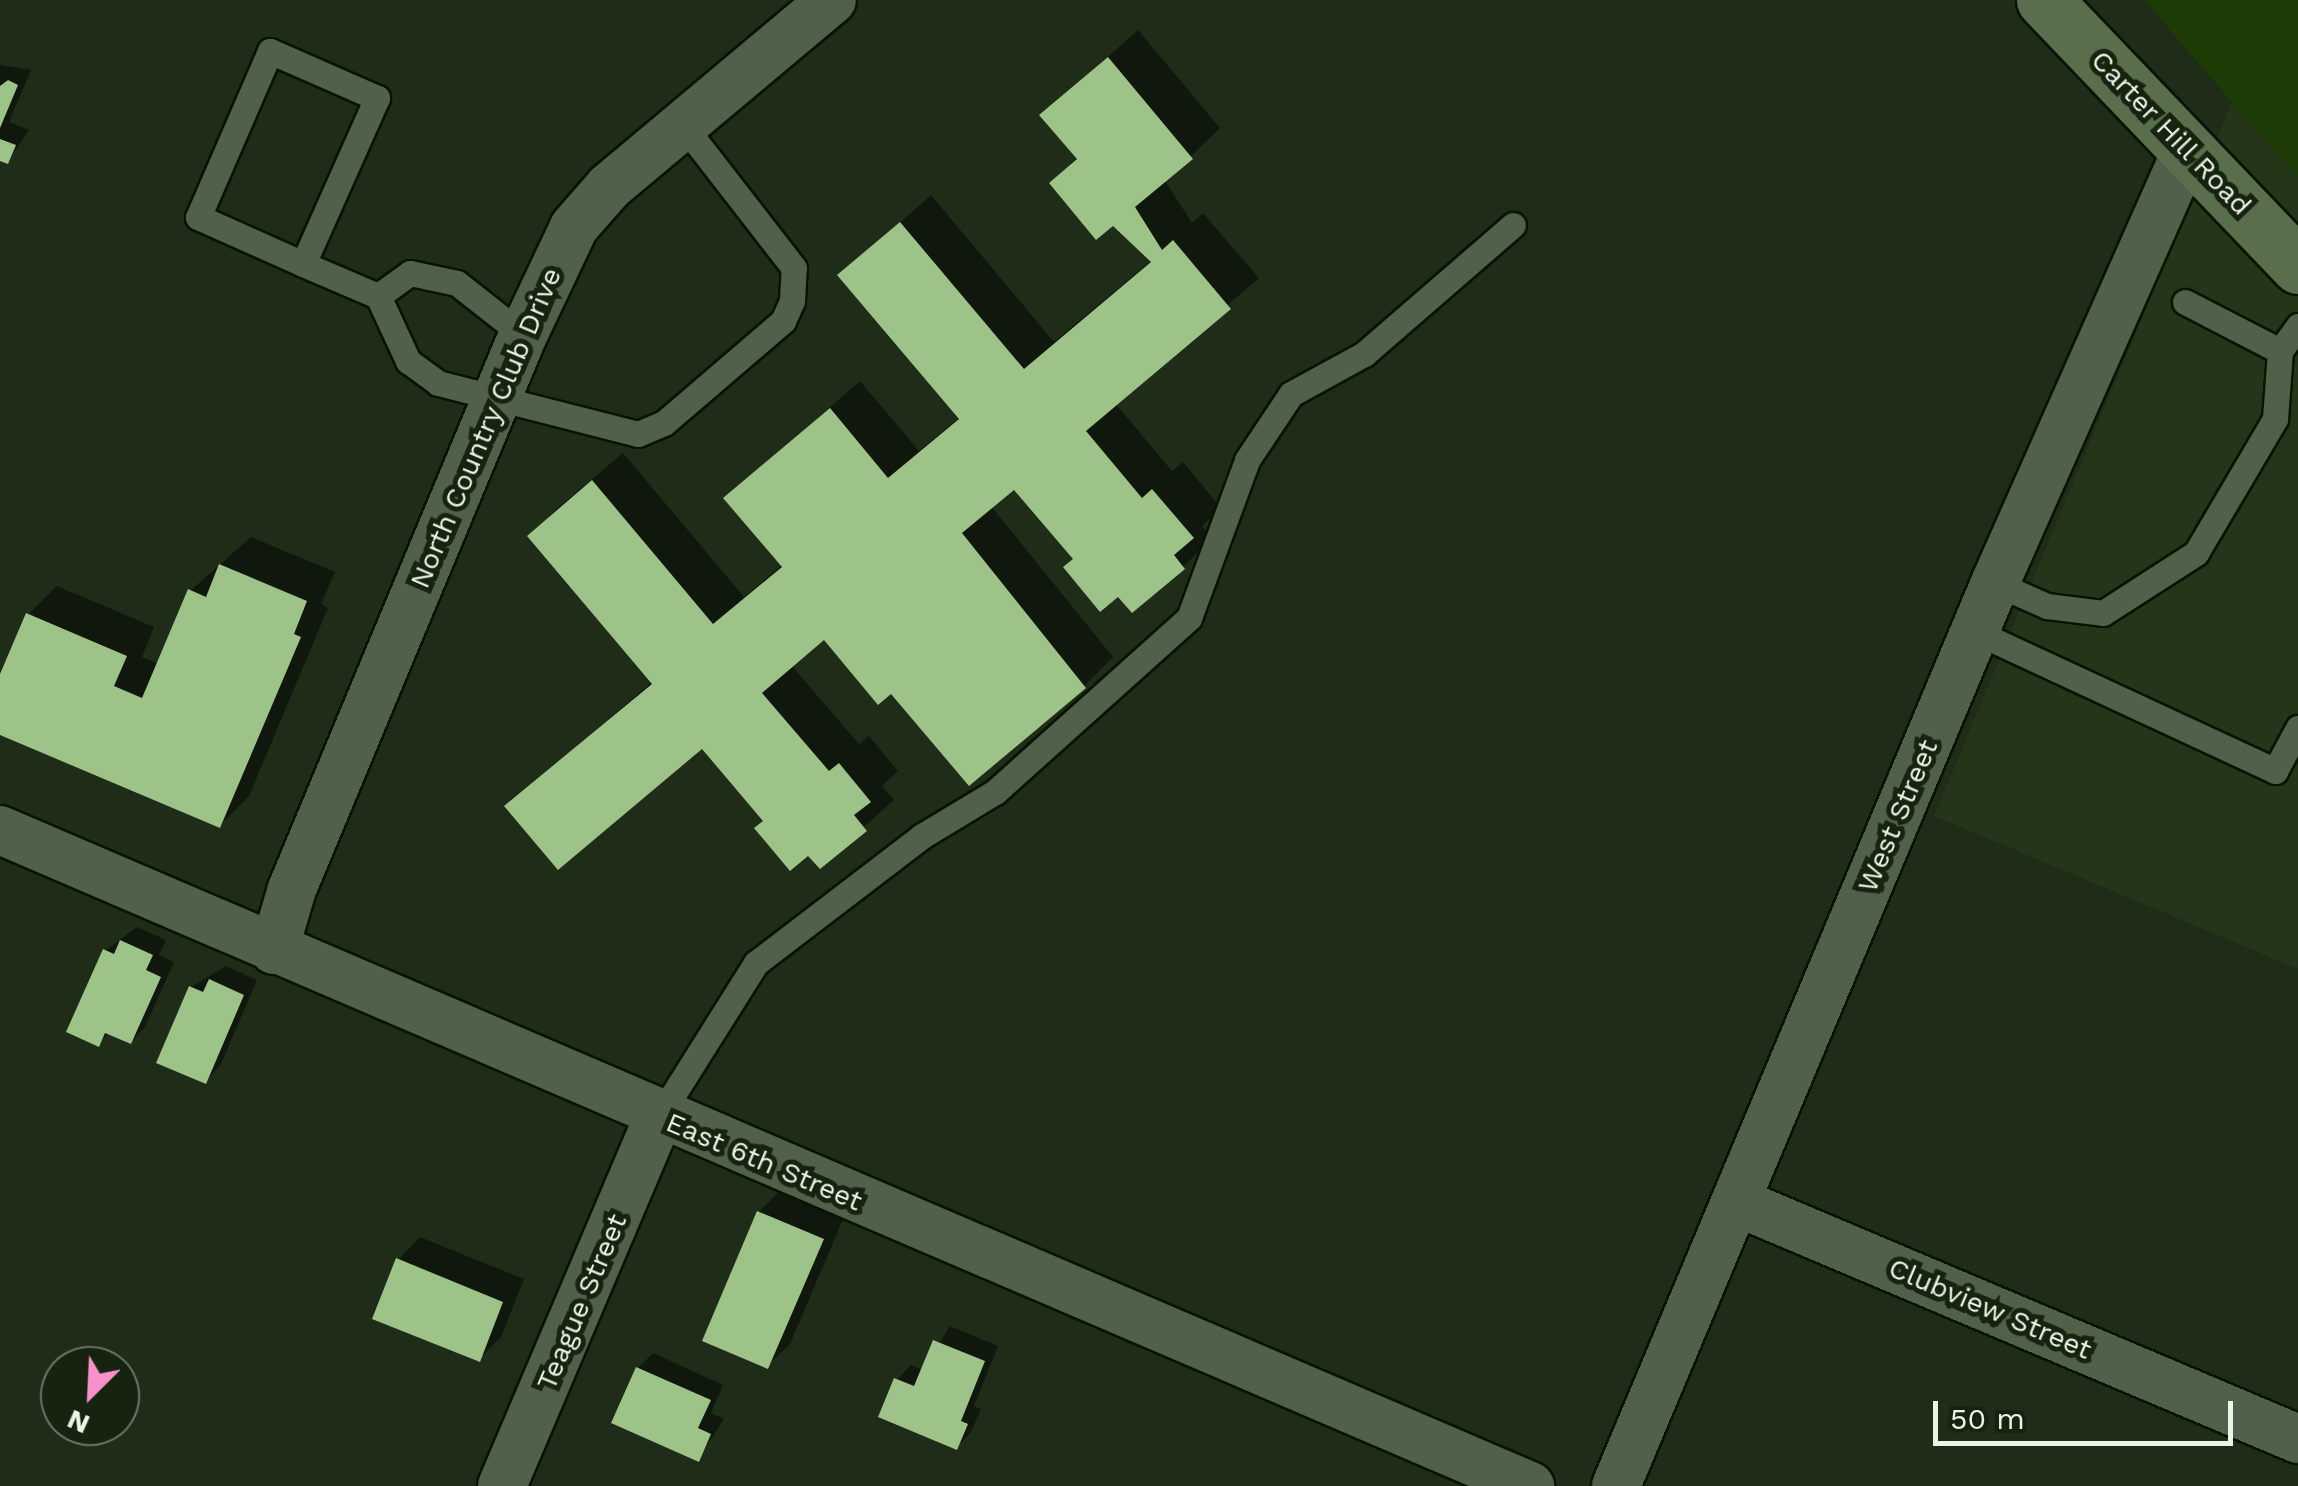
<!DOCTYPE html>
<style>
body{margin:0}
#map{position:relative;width:2298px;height:1486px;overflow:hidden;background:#1f2c18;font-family:"Work Sans",sans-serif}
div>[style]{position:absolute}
.built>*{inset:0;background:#24351a}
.green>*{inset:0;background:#1d3c05}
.shadow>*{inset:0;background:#0007}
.building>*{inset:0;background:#9dc389}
.roads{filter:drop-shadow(2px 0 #081403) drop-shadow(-2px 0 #081403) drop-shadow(0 2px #081403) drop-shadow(0 -2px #081403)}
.lane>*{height:25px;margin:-12.5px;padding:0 12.5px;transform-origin:12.5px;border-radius:12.5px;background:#516049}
.street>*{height:48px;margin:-24px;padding:0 24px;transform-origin:24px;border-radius:24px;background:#516049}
.secondary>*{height:55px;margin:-27.5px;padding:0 27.5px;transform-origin:27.5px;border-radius:27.5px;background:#586e4c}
span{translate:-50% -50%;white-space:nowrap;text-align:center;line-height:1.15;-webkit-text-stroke:10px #16230f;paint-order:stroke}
.street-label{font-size:28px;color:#ebf4e7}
.north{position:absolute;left:40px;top:1346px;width:100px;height:100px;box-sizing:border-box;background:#16230f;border:2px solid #6b7765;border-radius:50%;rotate:204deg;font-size:28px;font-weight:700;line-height:40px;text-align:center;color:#ebf4e7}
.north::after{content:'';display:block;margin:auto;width:35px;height:45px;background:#f890cc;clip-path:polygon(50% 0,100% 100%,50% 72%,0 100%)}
.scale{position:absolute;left:1933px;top:1401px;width:300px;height:45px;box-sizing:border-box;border:5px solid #ebf4e7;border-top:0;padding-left:12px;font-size:30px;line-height:35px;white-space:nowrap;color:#ebf4e7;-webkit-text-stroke:8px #16230f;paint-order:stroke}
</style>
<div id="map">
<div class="built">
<i style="clip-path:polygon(2232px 102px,2298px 178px,2298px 969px,1934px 816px)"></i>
</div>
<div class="green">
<i style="clip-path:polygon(2144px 0,2298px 0,2298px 178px,2232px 102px)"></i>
</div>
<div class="shadow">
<i style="clip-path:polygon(1138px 30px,1220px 128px,1165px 181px,1192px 223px,1203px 213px,1259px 278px,1115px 403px,1172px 471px,1183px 462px,1221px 508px,1202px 526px,1212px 538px,1183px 567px,1118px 594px,1076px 558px,1015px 486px,991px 506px,1113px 657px,1084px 686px,892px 690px,825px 637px,791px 665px,859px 744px,869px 736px,898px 771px,882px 786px,894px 800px,820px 866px,766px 820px,703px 745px,508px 806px,653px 681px,530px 536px,559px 507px,623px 453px,744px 597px,783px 564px,727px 498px,860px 381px,919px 451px,960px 417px,841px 275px,931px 195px,1054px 342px,1152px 260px,1113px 223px,1052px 183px,1078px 157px,1042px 115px)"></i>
<i style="clip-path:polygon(0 65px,31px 70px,9px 122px,29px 130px,8px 161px,0 157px)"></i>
<i style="clip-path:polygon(251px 537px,335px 572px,321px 604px,328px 608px,249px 796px,220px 825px,0 732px,0 681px,28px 615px,57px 586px,154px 627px,142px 657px,159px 664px,190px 591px)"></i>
<i style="clip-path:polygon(137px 927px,166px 940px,159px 955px,174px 962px,145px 1027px,131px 1041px,110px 1032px,98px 1044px,105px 951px)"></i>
<i style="clip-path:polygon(226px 966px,257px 980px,220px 1066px,205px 1081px,191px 987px)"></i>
<i style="clip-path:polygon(781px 1190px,844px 1217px,790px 1344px,767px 1366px,759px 1212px)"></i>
<i style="clip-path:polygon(420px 1237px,524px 1279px,501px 1337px,479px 1359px,398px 1260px)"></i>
<i style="clip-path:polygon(950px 1326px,998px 1346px,974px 1406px,981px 1409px,971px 1432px,957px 1447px,897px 1380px,911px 1365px,923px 1370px)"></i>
<i style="clip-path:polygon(653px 1353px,723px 1385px,711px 1413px,724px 1419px,698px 1459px,638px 1368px)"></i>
</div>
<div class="building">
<i style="clip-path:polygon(1108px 57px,1193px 159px,1135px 207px,1162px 250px,1173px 240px,1231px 309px,1086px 431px,1142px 498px,1152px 489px,1194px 538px,1174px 555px,1185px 569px,1132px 613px,1118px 597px,1100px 612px,1063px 567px,1073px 559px,1014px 490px,962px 533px,1086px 688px,969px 786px,891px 694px,878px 705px,824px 640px,762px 693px,829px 771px,839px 763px,871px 802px,854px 815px,867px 831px,820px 869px,808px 856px,790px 871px,754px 828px,763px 821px,702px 749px,558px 870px,504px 806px,652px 684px,527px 536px,592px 480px,713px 624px,782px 567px,723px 498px,830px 408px,888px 478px,959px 419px,837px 275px,900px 222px,1024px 369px,1151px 262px,1113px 226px,1096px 240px,1049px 183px,1077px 159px,1039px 115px)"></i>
<i style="clip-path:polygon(8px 80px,18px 85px,0 128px,0 86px)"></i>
<i style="clip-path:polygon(0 139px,16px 145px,8px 164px,0 161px)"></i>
<i style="clip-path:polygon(219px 564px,307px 601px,294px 634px,301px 637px,220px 828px,0 735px,0 674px,26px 613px,127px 656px,114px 686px,142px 698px,188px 589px,206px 597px)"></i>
<i style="clip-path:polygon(120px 940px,153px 955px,146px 970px,161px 977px,131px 1044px,105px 1033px,99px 1047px,66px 1032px,103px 949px,114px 954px)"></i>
<i style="clip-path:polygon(209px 979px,244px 995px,206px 1084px,156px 1063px,189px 986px,203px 992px)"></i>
<i style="clip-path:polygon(757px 1211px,824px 1239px,768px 1369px,702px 1341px)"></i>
<i style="clip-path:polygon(396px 1258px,503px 1302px,480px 1362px,372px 1319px)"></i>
<i style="clip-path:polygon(933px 1340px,985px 1361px,961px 1421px,968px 1424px,957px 1450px,878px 1417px,894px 1378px,914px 1386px)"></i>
<i style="clip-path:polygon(636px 1367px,711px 1400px,698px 1428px,711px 1434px,699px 1462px,611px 1423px)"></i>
</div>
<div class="roads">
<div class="lane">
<i style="left:303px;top:264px;width:182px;rotate:-66deg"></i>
<i style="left:377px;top:98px;width:117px;rotate:-156.3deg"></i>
<i style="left:270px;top:51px;width:181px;rotate:113.4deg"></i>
<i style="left:198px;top:217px;width:115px;rotate:24.1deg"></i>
<i style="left:303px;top:264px;width:82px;rotate:23.1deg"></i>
<i style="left:2185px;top:302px;width:107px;rotate:27.3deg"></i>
<i style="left:523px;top:335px;width:84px;rotate:-141.8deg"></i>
<i style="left:457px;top:283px;width:48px;rotate:-168deg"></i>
<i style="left:410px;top:273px;width:39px;rotate:144deg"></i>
<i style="left:378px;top:296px;width:72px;rotate:65.2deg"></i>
<i style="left:408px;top:361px;width:37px;rotate:36deg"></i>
<i style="left:438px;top:383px;width:206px;rotate:14.3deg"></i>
<i style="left:638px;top:434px;width:28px;rotate:-23deg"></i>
<i style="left:664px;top:423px;width:157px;rotate:-40.6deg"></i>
<i style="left:783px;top:321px;width:22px;rotate:-66deg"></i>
<i style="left:792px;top:301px;width:33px;rotate:-87deg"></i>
<i style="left:794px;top:268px;width:181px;rotate:-127.8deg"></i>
<i style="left:1995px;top:583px;width:57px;rotate:23.9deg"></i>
<i style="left:2047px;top:606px;width:56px;rotate:7.1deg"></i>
<i style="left:2103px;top:613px;width:111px;rotate:-32.8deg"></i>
<i style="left:2196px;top:553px;width:156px;rotate:-59.5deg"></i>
<i style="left:2275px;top:419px;width:68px;rotate:-85.8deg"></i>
<i style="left:2280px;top:351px;width:31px;rotate:-54deg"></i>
<i style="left:1976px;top:632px;width:330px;rotate:24.9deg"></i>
<i style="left:2275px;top:771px;width:49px;rotate:-61.9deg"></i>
<i style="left:659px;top:1117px;width:182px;rotate:-57.8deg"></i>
<i style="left:756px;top:963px;width:209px;rotate:-37.4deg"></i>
<i style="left:922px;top:836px;width:85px;rotate:-31.1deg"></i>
<i style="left:995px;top:792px;width:261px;rotate:-41.9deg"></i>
<i style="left:1189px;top:618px;width:168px;rotate:-69.8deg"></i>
<i style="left:1247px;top:460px;width:79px;rotate:-56.3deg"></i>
<i style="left:1291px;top:394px;width:83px;rotate:-28.7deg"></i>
<i style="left:1364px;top:354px;width:197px;rotate:-40.9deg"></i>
</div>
<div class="street">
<i style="left:0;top:830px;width:1665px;rotate:23.21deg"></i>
<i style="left:274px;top:950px;width:64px;rotate:-73.6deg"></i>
<i style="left:292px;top:889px;width:600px;rotate:-67.37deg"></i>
<i style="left:523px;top:335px;width:119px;rotate:-64.7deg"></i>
<i style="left:574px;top:227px;width:53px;rotate:-48.8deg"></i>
<i style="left:609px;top:187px;width:291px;rotate:-40deg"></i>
<i style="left:1737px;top:1202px;width:609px;rotate:22.9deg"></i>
<i style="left:502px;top:1486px;width:401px;rotate:-67deg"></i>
<i style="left:1616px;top:1486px;width:979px;rotate:-67.23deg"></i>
<i style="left:1995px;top:583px;width:474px;rotate:-66.1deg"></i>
</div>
<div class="secondary">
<i style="left:2044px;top:0;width:368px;rotate:46.3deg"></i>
</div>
</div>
<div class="street-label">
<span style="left:2171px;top:133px;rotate:46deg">Carter Hill Road</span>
<span style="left:486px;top:428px;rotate:-67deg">North Country Club Drive</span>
<span style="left:1898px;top:816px;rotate:-67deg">West Street</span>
<span style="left:764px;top:1162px;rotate:23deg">East 6th Street</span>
<span style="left:582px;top:1302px;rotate:-67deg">Teague Street</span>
<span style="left:1990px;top:1309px;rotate:23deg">Clubview Street</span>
</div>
<div class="north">N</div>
<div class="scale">50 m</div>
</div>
